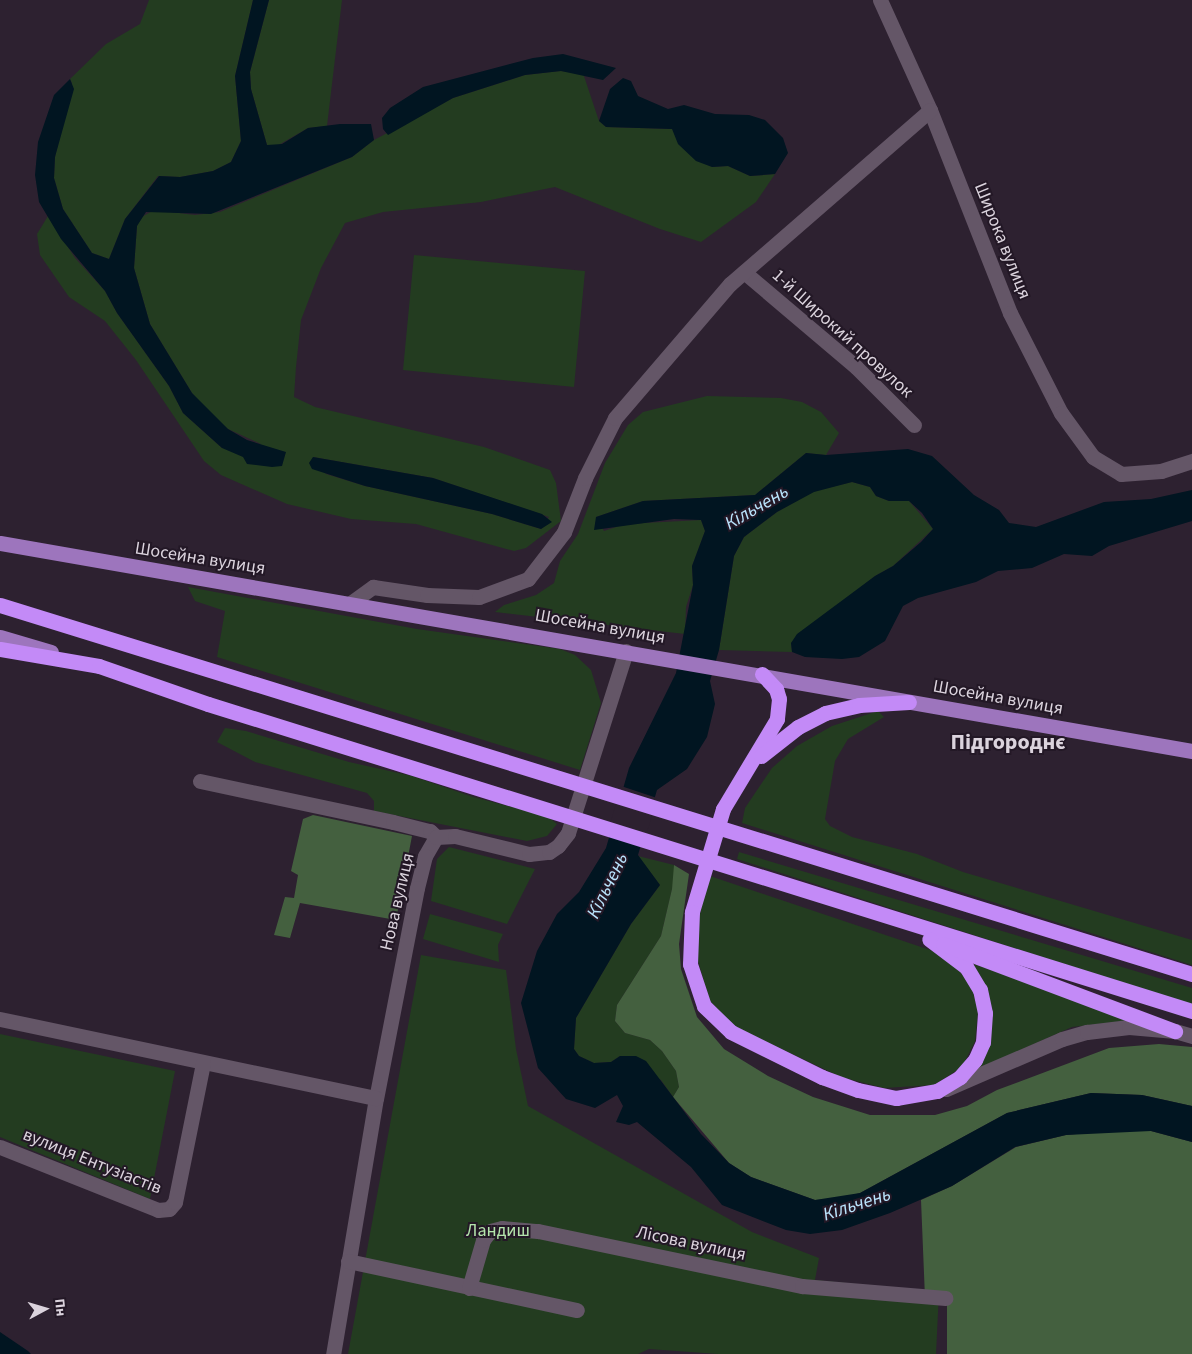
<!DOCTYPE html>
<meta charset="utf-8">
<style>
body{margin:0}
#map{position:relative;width:1192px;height:1354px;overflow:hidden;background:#2d2130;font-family:"Source Sans 3",sans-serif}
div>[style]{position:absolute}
.green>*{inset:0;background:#233c20}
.forest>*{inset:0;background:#44603f}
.water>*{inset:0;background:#011521}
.pier>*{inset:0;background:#2d2130}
.minor>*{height:15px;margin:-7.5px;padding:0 7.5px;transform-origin:7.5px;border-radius:7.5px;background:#645667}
.major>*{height:15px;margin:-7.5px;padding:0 7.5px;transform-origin:7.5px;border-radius:7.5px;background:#9d75bd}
.highway>*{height:15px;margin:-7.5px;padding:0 7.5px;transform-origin:7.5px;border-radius:7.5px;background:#c38af7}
span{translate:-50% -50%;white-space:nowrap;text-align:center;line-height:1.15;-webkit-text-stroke:4px #231826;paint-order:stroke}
.street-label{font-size:18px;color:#dbd3dd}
.park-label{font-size:18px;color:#b3e4ab}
.water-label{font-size:19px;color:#bae4fd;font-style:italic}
.district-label{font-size:22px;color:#dbd3dd;font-weight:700}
.north{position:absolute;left:20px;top:1284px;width:50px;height:50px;-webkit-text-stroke:4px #231826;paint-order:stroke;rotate:84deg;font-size:14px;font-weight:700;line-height:20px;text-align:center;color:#dbd3dd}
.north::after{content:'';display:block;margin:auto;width:18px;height:22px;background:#dbd3dd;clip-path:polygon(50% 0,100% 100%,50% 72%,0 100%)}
</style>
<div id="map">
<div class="green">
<i style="clip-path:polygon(149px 0,253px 0,235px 76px,241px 141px,231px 162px,213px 171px,180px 177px,158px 176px,125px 219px,109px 259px,92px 253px,63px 209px,54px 178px,55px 157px,72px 83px,70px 79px,106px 44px,140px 24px)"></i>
<i style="clip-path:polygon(269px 0,342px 0,327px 126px,308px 128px,275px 147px,267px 145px,251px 89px,250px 72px)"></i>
<i style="clip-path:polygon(evenodd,560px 71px,583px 73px,599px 121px,606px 127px,672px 129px,712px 167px,728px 166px,750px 176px,775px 174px,756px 202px,701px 242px,660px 229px,555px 187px,481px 202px,383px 212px,345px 223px,321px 268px,301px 320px,296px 367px,294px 397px,315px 407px,484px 447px,550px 470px,556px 483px,561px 521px,526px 548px,514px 551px,416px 524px,351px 519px,287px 504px,221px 475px,204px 461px,136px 360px,105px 321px,69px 297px,40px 255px,37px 234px,48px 216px,75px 258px,105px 291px,117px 313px,169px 386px,183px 413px,222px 448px,261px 444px,228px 429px,209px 414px,192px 393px,150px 324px,134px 268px,137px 226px,140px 218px,154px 210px,195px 215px,220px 212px,352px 157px,374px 140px,453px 98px,525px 75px,560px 71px,313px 457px,433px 478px,549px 517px,541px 529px,492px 514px,365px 486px,326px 474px,313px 457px)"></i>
<i style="clip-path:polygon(414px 255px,585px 271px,574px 387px,403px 370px)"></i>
<i style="clip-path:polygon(707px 396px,781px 398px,802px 402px,821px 412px,839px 433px,826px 455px,806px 453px,755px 495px,643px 501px,596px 517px,604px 531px,625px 524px,701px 520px,705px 531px,692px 566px,693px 585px,686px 607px,685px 634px,495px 612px,504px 605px,536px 595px,554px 583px,560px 561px,578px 534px,605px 463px,628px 425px,643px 412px)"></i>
<i style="clip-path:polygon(852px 482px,870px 487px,876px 496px,889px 501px,909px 501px,933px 529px,893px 566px,875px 576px,791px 643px,792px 652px,719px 650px,734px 556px,744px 537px,777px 512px,814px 491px)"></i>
<i style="clip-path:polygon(188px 587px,417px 629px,560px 649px,575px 655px,591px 670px,601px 703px,580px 770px,217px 657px,225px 611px,195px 601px)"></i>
<i style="clip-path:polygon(878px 711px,884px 717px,848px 739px,835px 761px,825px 819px,830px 826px,852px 837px,917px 854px,963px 872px,1192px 940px,1192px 965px,742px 823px,745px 808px,772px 768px,797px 746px,832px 726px)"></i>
<i style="clip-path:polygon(225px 728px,246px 731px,349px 762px,412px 776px,473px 797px,547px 816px,557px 824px,547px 836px,527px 841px,374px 811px,374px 801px,367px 793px,255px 762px,217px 742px)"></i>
<i style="clip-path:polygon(449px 847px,535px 869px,507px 924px,431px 901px,437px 859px)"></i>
<i style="clip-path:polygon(739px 852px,1192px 988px,1192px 1005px,737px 859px)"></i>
<i style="clip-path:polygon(638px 856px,674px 865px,674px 881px,661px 936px,617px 1005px,615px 1021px,625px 1033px,650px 1040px,662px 1051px,676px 1071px,679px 1087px,673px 1097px,661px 1080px,620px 1056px,611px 1062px,594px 1063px,579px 1056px,574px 1049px,576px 1018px,631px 924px,660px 885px)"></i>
<i style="clip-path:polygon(707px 875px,939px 953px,957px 967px,972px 988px,978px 1011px,975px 1041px,962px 1067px,934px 1085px,884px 1088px,841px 1077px,735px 1027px,710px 1001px,698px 961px,698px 926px)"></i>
<i style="clip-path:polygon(430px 914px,503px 934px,498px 945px,499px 962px,423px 939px)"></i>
<i style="clip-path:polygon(421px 955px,506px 970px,516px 1049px,528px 1106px,752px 1232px,819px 1258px,815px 1280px,939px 1292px,936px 1354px,718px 1354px,649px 1349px,638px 1354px,348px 1354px)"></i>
<i style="clip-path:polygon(970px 963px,1141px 1019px,1072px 1027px,973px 1071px,990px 1039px,992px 1021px,988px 994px)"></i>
<i style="clip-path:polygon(0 1034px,175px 1071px,150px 1199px,0 1137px)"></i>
</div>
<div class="forest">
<i style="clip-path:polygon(313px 815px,412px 836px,396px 920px,300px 903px,290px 938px,274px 935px,285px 897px,294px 898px,298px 875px,291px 871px,303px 819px)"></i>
<i style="clip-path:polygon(674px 865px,689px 874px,679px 944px,681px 969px,697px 1017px,724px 1049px,768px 1076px,813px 1097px,870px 1115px,935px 1115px,967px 1106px,997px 1090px,1109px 1048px,1159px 1044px,1192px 1047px,1192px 1106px,1142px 1095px,1091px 1093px,1007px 1113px,860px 1193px,838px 1199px,815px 1200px,751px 1177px,729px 1163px,673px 1097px,679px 1087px,676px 1071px,662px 1051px,650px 1040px,625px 1033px,615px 1021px,617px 1005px,661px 936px,672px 889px)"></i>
<i style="clip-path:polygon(1108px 1131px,1151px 1131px,1192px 1142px,1192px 1354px,947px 1354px,947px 1300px,925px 1298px,921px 1200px,952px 1186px,1016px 1147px,1066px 1135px)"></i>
</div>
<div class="water">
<i style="clip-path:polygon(253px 0,269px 0,250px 72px,251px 89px,267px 145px,282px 144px,308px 128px,340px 124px,371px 124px,374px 140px,352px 157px,211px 214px,146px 212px,137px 226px,134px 268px,150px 324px,192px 393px,228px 429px,247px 440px,286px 452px,282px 466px,272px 467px,247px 464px,243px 457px,222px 448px,183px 413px,169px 386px,117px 313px,105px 291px,61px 239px,39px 202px,35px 175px,38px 142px,54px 95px,70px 79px,74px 89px,55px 157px,54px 178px,63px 209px,92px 253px,109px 259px,125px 219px,159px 176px,180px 177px,213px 171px,231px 162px,241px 141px,235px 76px)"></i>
<i style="clip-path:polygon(563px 54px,616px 68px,603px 80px,561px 71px,525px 75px,453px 98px,388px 135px,383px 129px,382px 118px,390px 108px,423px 87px,533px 58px)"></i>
<i style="clip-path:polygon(623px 78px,631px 81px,638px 96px,668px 109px,684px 105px,715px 114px,749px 115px,765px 120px,783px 138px,788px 153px,775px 174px,750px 176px,728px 166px,712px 167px,696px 161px,678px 144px,672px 129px,606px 127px,599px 121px,610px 89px)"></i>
<i style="clip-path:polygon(908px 449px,932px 456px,974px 495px,999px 510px,1009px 523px,1036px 527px,1104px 502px,1151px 499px,1192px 490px,1192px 521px,1109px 546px,1092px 556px,1064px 554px,1032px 568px,998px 571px,976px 582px,918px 598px,903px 606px,885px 641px,859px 657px,842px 659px,805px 657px,792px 652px,791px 643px,797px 634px,875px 576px,893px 566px,921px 542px,933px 529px,922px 513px,909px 501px,889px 501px,876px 496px,870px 487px,852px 482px,814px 492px,777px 512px,744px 537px,734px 556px,719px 650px,710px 681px,715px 704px,707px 737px,687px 769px,657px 790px,638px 855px,660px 885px,631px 924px,576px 1018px,574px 1049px,579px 1056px,594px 1063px,611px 1062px,620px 1056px,636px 1056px,646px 1061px,701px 1134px,729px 1163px,751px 1177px,815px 1200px,860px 1193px,1007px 1113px,1091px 1093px,1142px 1095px,1192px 1106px,1192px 1142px,1151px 1131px,1066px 1135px,1015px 1147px,952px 1186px,890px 1213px,842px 1230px,810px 1234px,786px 1230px,722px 1205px,691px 1167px,637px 1122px,629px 1125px,616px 1122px,623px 1106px,617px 1095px,595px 1108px,566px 1099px,538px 1068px,521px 1003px,537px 951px,557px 914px,579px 892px,606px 848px,629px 768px,676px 673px,693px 585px,692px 566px,705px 531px,701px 520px,674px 519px,594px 530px,596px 517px,643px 501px,755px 495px,806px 453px,826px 455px)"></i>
<i style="clip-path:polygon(313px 457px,433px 478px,542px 514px,552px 522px,541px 529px,492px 514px,365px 486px,312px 469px,309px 463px)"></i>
<i style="clip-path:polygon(0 1332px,28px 1351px,31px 1354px,0 1354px)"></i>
</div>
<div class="pier">
<i style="clip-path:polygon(621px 786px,657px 798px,643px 846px,607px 835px)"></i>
</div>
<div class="minor">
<i style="left:880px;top:0;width:121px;rotate:65.6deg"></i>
<i style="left:930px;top:110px;width:218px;rotate:68.5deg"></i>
<i style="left:1010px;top:313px;width:112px;rotate:63deg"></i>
<i style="left:1061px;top:413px;width:54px;rotate:54deg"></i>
<i style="left:1093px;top:457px;width:33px;rotate:31deg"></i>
<i style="left:1121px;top:474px;width:40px;rotate:-4.3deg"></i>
<i style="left:1161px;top:471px;width:33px;rotate:-18deg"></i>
<i style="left:744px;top:272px;width:147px;rotate:40.3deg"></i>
<i style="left:856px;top:367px;width:82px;rotate:45deg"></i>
<i style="left:352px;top:602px;width:26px;rotate:-36deg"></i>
<i style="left:373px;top:587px;width:55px;rotate:8.4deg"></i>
<i style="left:427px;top:595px;width:52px;rotate:2.2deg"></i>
<i style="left:479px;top:597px;width:52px;rotate:-20.2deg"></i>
<i style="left:528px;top:579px;width:59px;rotate:-52.5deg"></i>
<i style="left:564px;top:532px;width:58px;rotate:-68.7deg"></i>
<i style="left:585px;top:478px;width:67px;rotate:-63.4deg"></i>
<i style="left:615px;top:418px;width:177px;rotate:-49.4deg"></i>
<i style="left:730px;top:284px;width:265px;rotate:-41deg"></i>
<i style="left:200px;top:781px;width:197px;rotate:12deg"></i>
<i style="left:393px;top:822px;width:38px;rotate:14deg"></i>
<i style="left:430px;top:831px;width:8px;rotate:45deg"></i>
<i style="left:436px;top:837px;width:22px;rotate:120deg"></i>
<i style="left:425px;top:856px;width:33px;rotate:104deg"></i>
<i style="left:417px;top:888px;width:214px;rotate:101deg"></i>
<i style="left:376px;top:1098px;width:260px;rotate:99.5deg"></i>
<i style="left:436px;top:837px;width:19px;rotate:-3deg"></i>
<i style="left:455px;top:836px;width:76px;rotate:13.7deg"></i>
<i style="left:529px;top:854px;width:20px;rotate:-6deg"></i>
<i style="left:549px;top:852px;width:11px;rotate:-34deg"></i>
<i style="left:558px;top:846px;width:16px;rotate:-52deg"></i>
<i style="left:568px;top:833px;width:191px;rotate:-72.3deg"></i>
<i style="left:0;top:1019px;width:384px;rotate:11.9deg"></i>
<i style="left:946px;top:1089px;width:126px;rotate:-23.3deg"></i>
<i style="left:1062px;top:1039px;width:26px;rotate:-16deg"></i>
<i style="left:1087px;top:1032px;width:42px;rotate:-6.8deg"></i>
<i style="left:1129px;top:1027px;width:46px;rotate:5deg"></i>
<i style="left:1175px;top:1031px;width:18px;rotate:16deg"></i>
<i style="left:0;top:1147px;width:170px;rotate:21.7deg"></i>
<i style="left:158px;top:1210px;width:11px;rotate:-5deg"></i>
<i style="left:169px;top:1209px;width:9px;rotate:-49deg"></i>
<i style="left:175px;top:1202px;width:142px;rotate:-78.6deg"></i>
<i style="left:348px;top:1261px;width:234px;rotate:12.1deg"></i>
<i style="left:469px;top:1288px;width:50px;rotate:-73.7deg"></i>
<i style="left:483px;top:1240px;width:11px;rotate:-52deg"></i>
<i style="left:490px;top:1231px;width:12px;rotate:-14deg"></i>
<i style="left:502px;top:1228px;width:36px;rotate:5deg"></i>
<i style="left:538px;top:1231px;width:270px;rotate:11.8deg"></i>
<i style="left:802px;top:1286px;width:144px;rotate:4.8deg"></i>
</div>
<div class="major">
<i style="left:0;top:543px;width:1210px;rotate:9.9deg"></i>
<i style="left:0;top:637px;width:53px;rotate:16.4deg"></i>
</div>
<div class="highway">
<i style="left:0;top:605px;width:1248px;rotate:17.2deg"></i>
<i style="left:0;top:649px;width:100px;rotate:9.7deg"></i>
<i style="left:99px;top:666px;width:115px;rotate:19.2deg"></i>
<i style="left:208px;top:704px;width:1031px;rotate:17.33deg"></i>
<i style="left:762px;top:674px;width:21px;rotate:47deg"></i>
<i style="left:776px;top:689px;width:10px;rotate:73deg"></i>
<i style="left:779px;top:699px;width:20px;rotate:96deg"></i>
<i style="left:777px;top:719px;width:105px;rotate:121deg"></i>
<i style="left:723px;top:809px;width:108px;rotate:106.8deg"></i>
<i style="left:692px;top:912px;width:52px;rotate:92.2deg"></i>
<i style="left:690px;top:964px;width:44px;rotate:71.6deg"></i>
<i style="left:704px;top:1006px;width:37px;rotate:44deg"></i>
<i style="left:731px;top:1032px;width:102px;rotate:26.3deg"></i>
<i style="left:822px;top:1077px;width:38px;rotate:20deg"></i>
<i style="left:858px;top:1090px;width:39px;rotate:12deg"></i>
<i style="left:896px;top:1098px;width:42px;rotate:-9.7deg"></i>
<i style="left:937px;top:1091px;width:27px;rotate:-31deg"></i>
<i style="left:960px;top:1077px;width:23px;rotate:-49deg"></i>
<i style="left:975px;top:1060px;width:20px;rotate:-66deg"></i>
<i style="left:983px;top:1042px;width:29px;rotate:-86deg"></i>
<i style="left:985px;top:1013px;width:24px;rotate:-102deg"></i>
<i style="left:980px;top:990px;width:27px;rotate:-121deg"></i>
<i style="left:966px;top:967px;width:46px;rotate:-142.9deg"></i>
<i style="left:761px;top:756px;width:47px;rotate:-38.1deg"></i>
<i style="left:798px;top:727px;width:30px;rotate:-27deg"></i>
<i style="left:825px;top:713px;width:35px;rotate:-13deg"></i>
<i style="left:859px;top:705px;width:50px;rotate:-3.4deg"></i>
<i style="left:943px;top:944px;width:248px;rotate:20.6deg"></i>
</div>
<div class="street-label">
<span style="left:1002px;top:241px;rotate:68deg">Широка вулиця</span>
<span style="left:842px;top:334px;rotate:42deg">1-й Широкий провулок</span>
<span style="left:200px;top:559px;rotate:9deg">Шосейна вулиця</span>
<span style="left:600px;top:627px;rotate:10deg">Шосейна вулиця</span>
<span style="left:998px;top:698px;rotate:10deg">Шосейна вулиця</span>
<span style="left:398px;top:902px;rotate:-77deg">Нова вулиця</span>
<span style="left:92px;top:1162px;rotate:22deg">вулиця Ентузіастів</span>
<span style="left:691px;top:1244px;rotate:12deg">Лісова вулиця</span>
</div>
<div class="park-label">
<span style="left:498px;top:1231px">Ландиш</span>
</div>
<div class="water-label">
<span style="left:757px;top:508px;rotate:-30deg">Кільчень</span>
<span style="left:608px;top:886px;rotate:-64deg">Кільчень</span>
<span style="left:857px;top:1205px;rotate:-18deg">Кільчень</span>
</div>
<div class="district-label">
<span style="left:1008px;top:743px">Підгороднє</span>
</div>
<div class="north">Пн</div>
</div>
